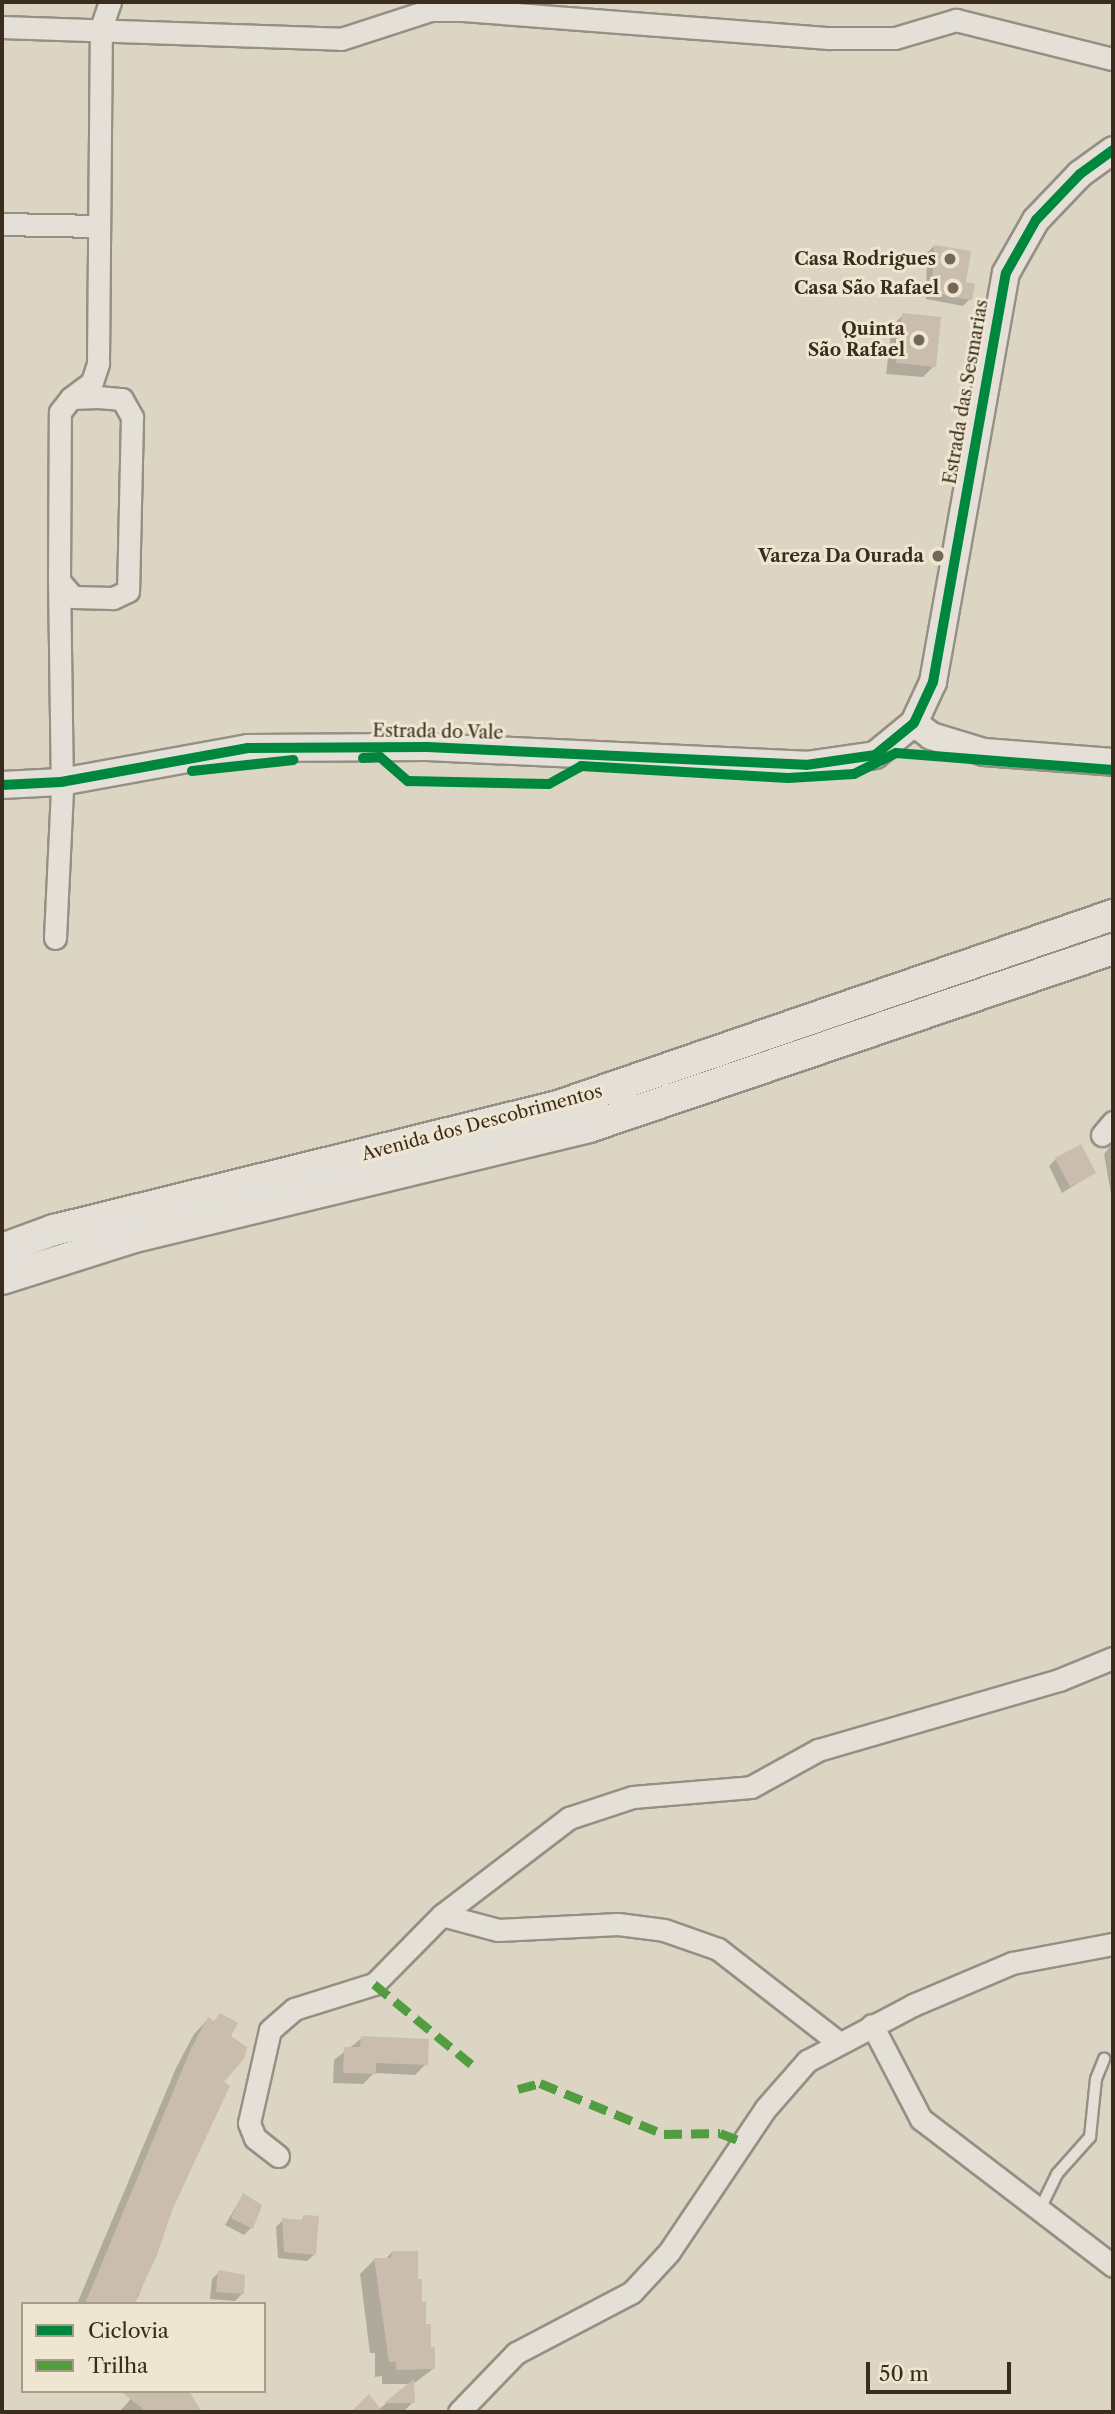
<!DOCTYPE html>
<meta charset="utf-8">
<style>
body{margin:0}
#map{position:relative;width:1115px;height:2414px;overflow:hidden;background:#dcd5c4;font-family:"Libre Caslon Text",serif}
div>[style]{position:absolute}
.shadow>*{inset:0;background:#0003}
.building>*{inset:0;background:#cabdae}
.roads{filter:drop-shadow(2px 0 #958f84) drop-shadow(-2px 0 #958f84) drop-shadow(0 2px #958f84) drop-shadow(0 -2px #958f84)}
.service>*{height:10px;margin:-5px;padding:0 5px;transform-origin:5px;border-radius:5px;background:#e4e0d8}
.minor>*{height:21px;margin:-10.5px;padding:0 10.5px;transform-origin:10.5px;border-radius:10.5px;background:#e4e0d8}
.tertiary>*{height:26px;margin:-13px;padding:0 13px;transform-origin:13px;border-radius:13px;background:#e4e0d8}
.secondary>*{height:30px;margin:-15px;padding:0 15px;transform-origin:15px;border-radius:15px;background:#e4e0d8}
.quiet>*{height:9px;margin-top:-4.5px;transform-origin:0;background:repeating-linear-gradient(90deg,#529d3f 0 18px,transparent 0 27px)}
.cycleway>*{height:10px;margin:-5px;padding:0 5px;transform-origin:5px;border-radius:5px;background:#00873e}
.dots>*{width:19px;height:19px;translate:-50% -50%;box-sizing:border-box;border:4px solid #efe6d2;border-radius:50%}
span{translate:-50% -50%;white-space:nowrap;text-align:center;line-height:1.15;-webkit-text-stroke:6px #efe6d2;paint-order:stroke}
.poi-label{font-size:18px;color:#3b2d1d;font-weight:700}
.right{translate:-100% -50%;text-align:right}
.street-label{font-size:18px;color:#3b2d1d}
.frame{position:absolute;inset:0;border:4px solid #3b2d1d;pointer-events:none}
.legend{position:absolute;left:21px;top:2302px;width:245px;height:91px;box-sizing:border-box;background:#efe6d2;border:2px solid #a79c8a;margin:0;padding:9px 12px;list-style:none;font-size:21px;color:#3b2d1d}
.legend li{display:flex;align-items:center;gap:14px;height:35px}
.legend b{width:35px;border:2px solid #a79c8a}
.scale{position:absolute;left:866px;top:2362px;width:145px;height:32px;box-sizing:border-box;border:4px solid #3b2d1d;border-top:0;padding-left:9px;font-size:21px;line-height:24px;white-space:nowrap;color:#3b2d1d;-webkit-text-stroke:5px #efe6d2;paint-order:stroke}
</style>
<div id="map">
<div class="shadow">
<i style="clip-path:polygon(934px 246px,963px 284px,970px 299px,963px 306px,926px 299px,927px 253px)"></i>
<i style="clip-path:polygon(903px 315px,934px 366px,923px 377px,886px 374px,892px 326px)"></i>
<i style="clip-path:polygon(1113px 1143px,1113px 1194px,1111px 1194px,1104px 1154px)"></i>
<i style="clip-path:polygon(1056px 1159px,1094px 1173px,1062px 1193px,1049px 1166px)"></i>
<i style="clip-path:polygon(208px 2019px,229px 2036px,221px 2082px,139px 2295px,134px 2304px,77px 2304px,176px 2068px,194px 2034px)"></i>
<i style="clip-path:polygon(362px 2038px,426px 2064px,415px 2075px,374px 2073px,363px 2084px,333px 2083px,334px 2060px)"></i>
<i style="clip-path:polygon(243px 2195px,251px 2228px,244px 2235px,225px 2225px)"></i>
<i style="clip-path:polygon(304px 2217px,315px 2254px,307px 2261px,278px 2258px,276px 2227px,283px 2220px,299px 2222px)"></i>
<i style="clip-path:polygon(392px 2252px,417px 2281px,433px 2369px,413px 2384px,413px 2402px,403px 2412px,353px 2412px,368px 2396px,379px 2409px,411px 2384px,382px 2384px,382px 2376px,375px 2377px,375px 2353px,370px 2353px,360px 2274px,374px 2260px,385px 2260px)"></i>
<i style="clip-path:polygon(219px 2272px,242px 2294px,235px 2301px,210px 2299px,212px 2279px)"></i>
<i style="clip-path:polygon(138px 2391px,186px 2391px,200px 2412px,119px 2412px)"></i>
</div>
<div class="building">
<i style="clip-path:polygon(934px 245px,971px 251px,966px 282px,975px 284px,972px 300px,932px 293px)"></i>
<i style="clip-path:polygon(902px 313px,941px 317px,936px 367px,896px 363px)"></i>
<i style="clip-path:polygon(1081px 1144px,1096px 1173px,1070px 1187px,1055px 1158px)"></i>
<i style="clip-path:polygon(220px 2013px,238px 2023px,231px 2036px,247px 2047px,244px 2059px,224px 2082px,230px 2086px,173px 2208px,157px 2255px,134px 2304px,85px 2304px,190px 2051px,208px 2017px,214px 2021px)"></i>
<i style="clip-path:polygon(361px 2036px,429px 2039px,428px 2065px,376px 2063px,376px 2074px,343px 2073px,344px 2047px,360px 2047px)"></i>
<i style="clip-path:polygon(243px 2193px,262px 2205px,253px 2229px,231px 2218px)"></i>
<i style="clip-path:polygon(303px 2215px,319px 2216px,316px 2255px,284px 2252px,282px 2218px,303px 2220px)"></i>
<i style="clip-path:polygon(392px 2251px,418px 2251px,418px 2279px,422px 2279px,422px 2302px,426px 2301px,426px 2324px,431px 2324px,431px 2347px,435px 2347px,435px 2369px,396px 2370px,396px 2362px,389px 2362px,374px 2258px,391px 2258px)"></i>
<i style="clip-path:polygon(218px 2270px,245px 2275px,244px 2294px,216px 2292px)"></i>
<i style="clip-path:polygon(414px 2379px,415px 2403px,384px 2403px)"></i>
<i style="clip-path:polygon(120px 2391px,189px 2391px,202px 2412px,147px 2412px)"></i>
<i style="clip-path:polygon(369px 2394px,383px 2412px,351px 2412px)"></i>
</div>
<div class="roads">
<div class="service">
<i style="left:1040px;top:2209px;width:39px;rotate:-64deg"></i>
<i style="left:1057px;top:2174px;width:50px;rotate:-48.3deg"></i>
<i style="left:1090px;top:2137px;width:58px;rotate:-84.1deg"></i>
<i style="left:1096px;top:2079px;width:22px;rotate:-68deg"></i>
</div>
<div class="minor">
<i style="left:2px;top:27px;width:339px;rotate:2deg"></i>
<i style="left:341px;top:39px;width:94px;rotate:-18deg"></i>
<i style="left:430px;top:10px;width:33px"></i>
<i style="left:463px;top:10px;width:367px;rotate:4.4deg"></i>
<i style="left:829px;top:38px;width:66px"></i>
<i style="left:895px;top:38px;width:64px;rotate:-16.4deg"></i>
<i style="left:956px;top:20px;width:162px;rotate:14deg"></i>
<i style="left:2px;top:224px;width:95px;rotate:1.2deg"></i>
<i style="left:98px;top:397px;width:24px;rotate:5deg"></i>
<i style="left:122px;top:399px;width:21px;rotate:61deg"></i>
<i style="left:132px;top:417px;width:174px;rotate:91.3deg"></i>
<i style="left:128px;top:591px;width:17px;rotate:155deg"></i>
<i style="left:113px;top:598px;width:40px;rotate:-178.6deg"></i>
<i style="left:73px;top:597px;width:21px;rotate:-131deg"></i>
<i style="left:59px;top:581px;width:169px;rotate:-89.7deg"></i>
<i style="left:60px;top:412px;width:18px;rotate:-52deg"></i>
<i style="left:71px;top:398px;width:27px;rotate:-2deg"></i>
<i style="left:71px;top:398px;width:26px;rotate:-37deg"></i>
<i style="left:92px;top:382px;width:20px;rotate:-72deg"></i>
<i style="left:98px;top:363px;width:335px;rotate:-89.5deg"></i>
<i style="left:101px;top:28px;width:28px;rotate:-71deg"></i>
<i style="left:55px;top:938px;width:147px;rotate:-87.3deg"></i>
<i style="left:62px;top:791px;width:210px;rotate:-90.8deg"></i>
<i style="left:1102px;top:1135px;width:17px;rotate:-50deg"></i>
<i style="left:442px;top:1915px;width:58px;rotate:15deg"></i>
<i style="left:498px;top:1930px;width:120px;rotate:-2.9deg"></i>
<i style="left:618px;top:1924px;width:46px;rotate:7.4deg"></i>
<i style="left:664px;top:1930px;width:57px;rotate:19.4deg"></i>
<i style="left:718px;top:1949px;width:152px;rotate:37.8deg"></i>
<i style="left:872px;top:2025px;width:106px;rotate:62.5deg"></i>
<i style="left:921px;top:2119px;width:242px;rotate:37.4deg"></i>
<i style="left:278px;top:2156px;width:29px;rotate:-142deg"></i>
<i style="left:255px;top:2138px;width:16px;rotate:-112deg"></i>
<i style="left:249px;top:2123px;width:95px;rotate:-77.3deg"></i>
<i style="left:270px;top:2030px;width:32px;rotate:-41deg"></i>
<i style="left:294px;top:2009px;width:84px;rotate:-17.4deg"></i>
<i style="left:374px;top:1984px;width:97px;rotate:-45.4deg"></i>
<i style="left:442px;top:1915px;width:160px;rotate:-37.4deg"></i>
<i style="left:569px;top:1818px;width:67px;rotate:-18.2deg"></i>
<i style="left:633px;top:1797px;width:118px;rotate:-4.8deg"></i>
<i style="left:751px;top:1787px;width:77px;rotate:-28.9deg"></i>
<i style="left:818px;top:1750px;width:251px;rotate:-16.2deg"></i>
<i style="left:1059px;top:1680px;width:58px;rotate:-22.2deg"></i>
<i style="left:459px;top:2412px;width:82px;rotate:-46deg"></i>
<i style="left:516px;top:2353px;width:131px;rotate:-27.7deg"></i>
<i style="left:632px;top:2292px;width:54px;rotate:-47.2deg"></i>
<i style="left:669px;top:2252px;width:172px;rotate:-56.1deg"></i>
<i style="left:765px;top:2109px;width:64px;rotate:-48.8deg"></i>
<i style="left:807px;top:2061px;width:120px;rotate:-27.8deg"></i>
<i style="left:913px;top:2005px;width:108px;rotate:-23deg"></i>
<i style="left:1012px;top:1963px;width:103px;rotate:-10.7deg"></i>
</div>
<div class="tertiary">
<i style="left:914px;top:723px;width:21px;rotate:37deg"></i>
<i style="left:931px;top:736px;width:55px;rotate:16.8deg"></i>
<i style="left:984px;top:752px;width:129px;rotate:4.4deg"></i>
<i style="left:2px;top:785px;width:59px;rotate:-2.9deg"></i>
<i style="left:61px;top:782px;width:190px;rotate:-10.3deg"></i>
<i style="left:248px;top:748px;width:179px;rotate:-0.3deg"></i>
<i style="left:427px;top:747px;width:379px;rotate:2.7deg"></i>
<i style="left:806px;top:765px;width:70px;rotate:-8.2deg"></i>
<i style="left:875px;top:755px;width:50px;rotate:-39.4deg"></i>
<i style="left:914px;top:723px;width:45px;rotate:-65.1deg"></i>
<i style="left:933px;top:682px;width:415px;rotate:-79.9deg"></i>
<i style="left:1006px;top:273px;width:61px;rotate:-60.5deg"></i>
<i style="left:1036px;top:220px;width:64px;rotate:-46.3deg"></i>
<i style="left:1080px;top:174px;width:41px;rotate:-36deg"></i>
</div>
<div class="secondary">
<i style="left:2px;top:1249px;width:55px;rotate:-20.1deg"></i>
<i style="left:54px;top:1230px;width:519px;rotate:-13.82deg"></i>
<i style="left:558px;top:1106px;width:587px;rotate:-18.99deg"></i>
<i style="left:2px;top:1279px;width:135px;rotate:-17.6deg"></i>
<i style="left:131px;top:1238px;width:471px;rotate:-13.6deg"></i>
<i style="left:589px;top:1127px;width:553px;rotate:-18.76deg"></i>
</div>
</div>
<div class="quiet">
<i style="left:374px;top:1984px;width:126px;rotate:39.5deg"></i>
<i style="left:518px;top:2089px;width:23px;rotate:-15deg"></i>
<i style="left:540px;top:2083px;width:134px;rotate:22.4deg"></i>
<i style="left:664px;top:2134px;width:56px;rotate:-1deg"></i>
<i style="left:720px;top:2133px;width:25px;rotate:21deg"></i>
</div>
<div class="cycleway">
<i style="left:363px;top:758px;width:17px;rotate:-3deg"></i>
<i style="left:380px;top:757px;width:37px;rotate:41deg"></i>
<i style="left:408px;top:781px;width:141px;rotate:1.2deg"></i>
<i style="left:549px;top:784px;width:37px;rotate:-29deg"></i>
<i style="left:581px;top:766px;width:207px;rotate:3.3deg"></i>
<i style="left:788px;top:778px;width:66px;rotate:-3.5deg"></i>
<i style="left:854px;top:774px;width:47px;rotate:-26.6deg"></i>
<i style="left:896px;top:753px;width:218px;rotate:4.5deg"></i>
<i style="left:192px;top:771px;width:102px;rotate:-6.2deg"></i>
<i style="left:2px;top:785px;width:59px;rotate:-2.9deg"></i>
<i style="left:61px;top:782px;width:190px;rotate:-10.3deg"></i>
<i style="left:248px;top:748px;width:179px;rotate:-0.3deg"></i>
<i style="left:427px;top:747px;width:379px;rotate:2.7deg"></i>
<i style="left:806px;top:765px;width:70px;rotate:-8.2deg"></i>
<i style="left:875px;top:755px;width:50px;rotate:-39.4deg"></i>
<i style="left:914px;top:723px;width:45px;rotate:-65.1deg"></i>
<i style="left:933px;top:682px;width:415px;rotate:-79.9deg"></i>
<i style="left:1006px;top:273px;width:61px;rotate:-60.5deg"></i>
<i style="left:1036px;top:220px;width:64px;rotate:-46.3deg"></i>
<i style="left:1080px;top:174px;width:41px;rotate:-36deg"></i>
</div>
<div class="dots">
<i style="left:950px;top:259px;background:#736857"></i>
<i style="left:953px;top:288px;background:#736857"></i>
<i style="left:919px;top:340px;background:#736857"></i>
<i style="left:938px;top:556px;background:#736857"></i>
</div>
<div class="poi-label">
<span class="right" style="left:936px;top:259px">Casa Rodrigues</span>
<span class="right" style="left:939px;top:288px">Casa São Rafael</span>
<span class="right" style="left:905px;top:340px">Quinta<br>São Rafael</span>
<span class="right" style="left:924px;top:556px">Vareza Da Ourada</span>
</div>
<div class="street-label">
<span style="left:966px;top:392px;rotate:-80deg">Estrada das Sesmarias</span>
<span style="left:438px;top:732px;rotate:1deg">Estrada do Vale</span>
<span style="left:482px;top:1123px;rotate:-15deg">Avenida dos Descobrimentos</span>
</div>
<div class="frame"></div>
<ul class="legend">
<li><b style="height:9px;background:#00873e"></b>Ciclovia</li>
<li><b style="height:9px;background:#529d3f"></b>Trilha</li>
</ul>
<div class="scale">50 m</div>
</div>
